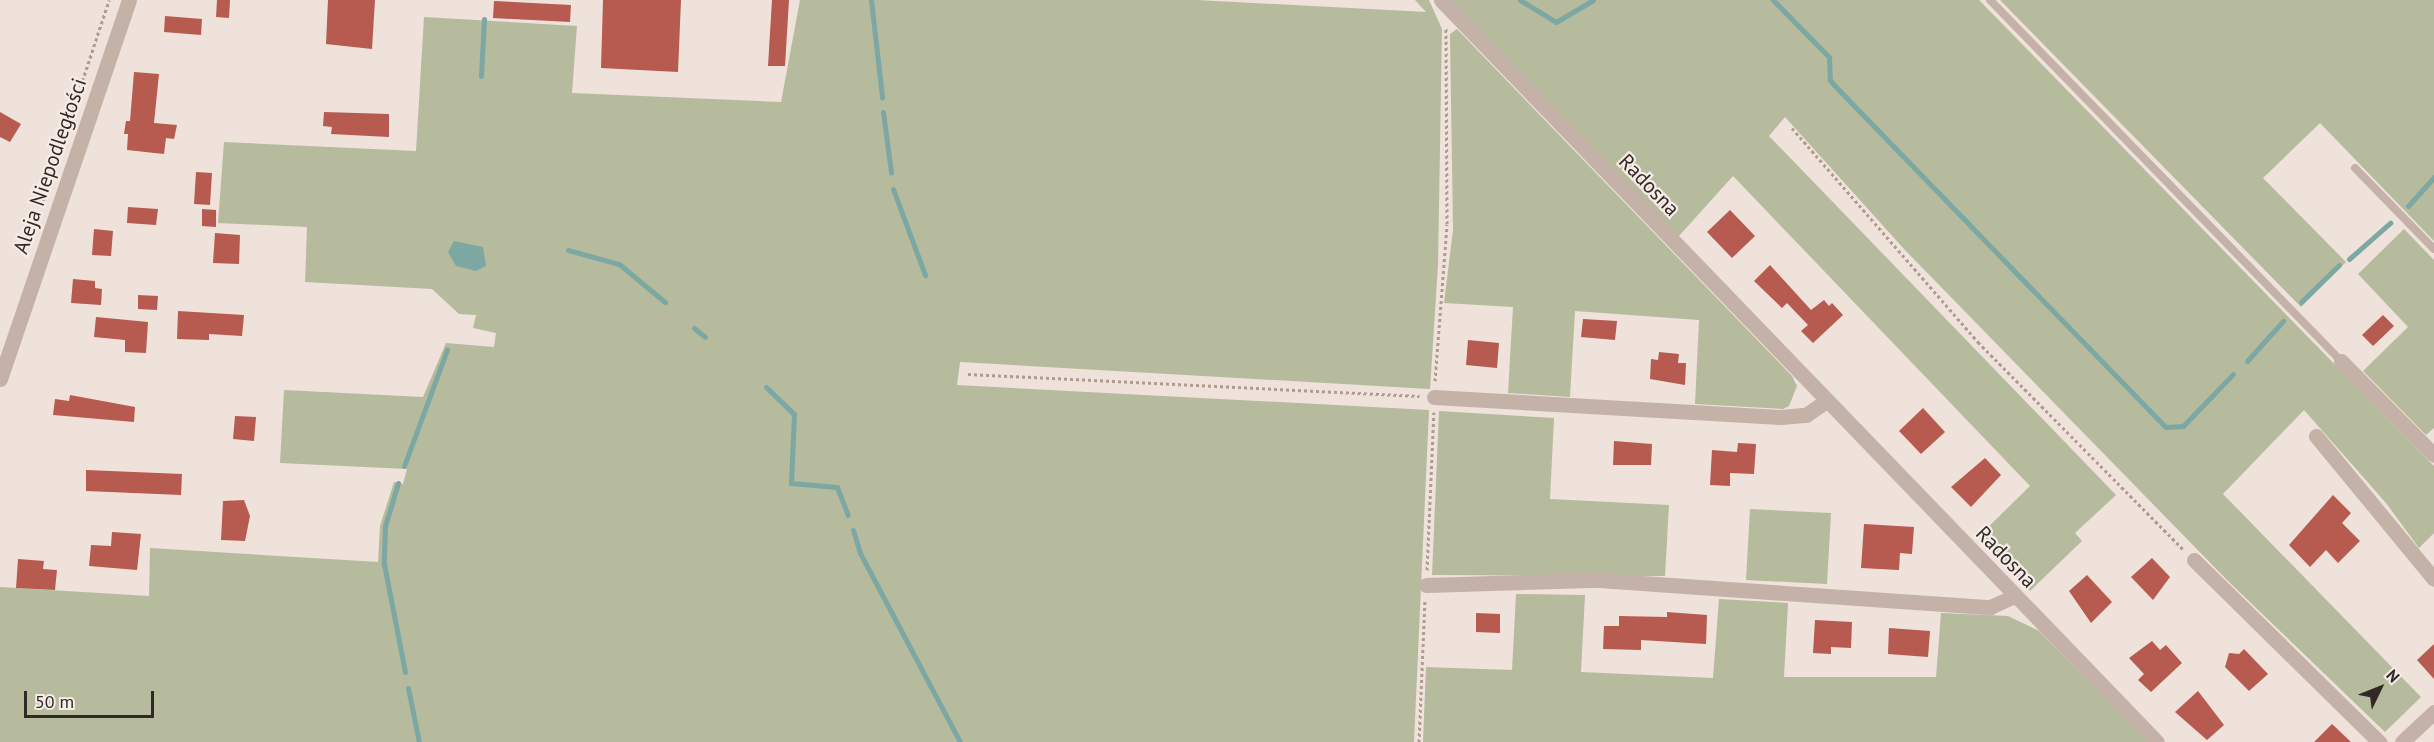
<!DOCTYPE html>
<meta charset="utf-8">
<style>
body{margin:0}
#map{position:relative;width:2434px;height:742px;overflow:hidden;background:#eee2da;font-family:"PT Sans",sans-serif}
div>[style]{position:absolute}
.green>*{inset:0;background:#b5bb9c}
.water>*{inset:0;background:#7da7a3}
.stream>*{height:5px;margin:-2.5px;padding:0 2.5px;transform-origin:2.5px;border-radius:2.5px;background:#7da7a3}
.building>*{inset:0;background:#b75a4f}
.path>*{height:3px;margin-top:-1.5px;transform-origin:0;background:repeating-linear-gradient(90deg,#b09b92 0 3px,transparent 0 6px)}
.service>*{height:8px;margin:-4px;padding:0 4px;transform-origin:4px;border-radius:4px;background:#c4b1a8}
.minor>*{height:15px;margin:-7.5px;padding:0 7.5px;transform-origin:7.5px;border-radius:7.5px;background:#c4b1a8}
.tertiary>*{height:15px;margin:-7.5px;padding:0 7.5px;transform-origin:7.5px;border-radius:7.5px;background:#c4b1a8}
span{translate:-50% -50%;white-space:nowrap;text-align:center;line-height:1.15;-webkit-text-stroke:4.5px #f6ece6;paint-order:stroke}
.street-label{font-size:21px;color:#322927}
.north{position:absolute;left:2350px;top:658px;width:60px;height:60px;-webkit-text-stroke:4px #f6ece6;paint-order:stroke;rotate:47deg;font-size:16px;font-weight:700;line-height:24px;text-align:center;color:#322927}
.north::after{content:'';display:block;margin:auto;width:21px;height:27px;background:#322927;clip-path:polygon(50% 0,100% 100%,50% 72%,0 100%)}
.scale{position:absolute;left:24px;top:691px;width:130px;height:27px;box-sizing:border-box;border:3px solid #322927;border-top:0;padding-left:8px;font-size:18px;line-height:21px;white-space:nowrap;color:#322927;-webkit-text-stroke:4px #f6ece6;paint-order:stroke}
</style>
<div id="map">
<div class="green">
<i style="clip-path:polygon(800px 0,1196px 0,1426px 12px,1415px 0,1429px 0,1442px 29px,1438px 265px,1430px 389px,960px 362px,957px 385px,1429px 410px,1414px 742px,0 742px,0 587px,149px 596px,150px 548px,378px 562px,380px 526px,394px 482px,403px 484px,407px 469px,280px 463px,284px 390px,423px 397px,446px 343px,494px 347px,496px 333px,473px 328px,476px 315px,459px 314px,432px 289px,305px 282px,307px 227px,218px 223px,224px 142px,416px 151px,424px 17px,577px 26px,572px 93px,781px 102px)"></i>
<i style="clip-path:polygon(1450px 0,1979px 0,2434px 466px,2434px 533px,2419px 548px,2386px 503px,2304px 410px,2223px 494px,2421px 697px,2385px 732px,2227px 580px,1904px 249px,1785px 117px,1769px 136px,2116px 495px,2075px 533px,2082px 541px,2030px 591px,1978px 537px,2030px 486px,1733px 176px,1678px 237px)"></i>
<i style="clip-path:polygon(2000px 0,2434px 0,2434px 241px,2320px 123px,2263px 178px,2346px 262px,2301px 307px)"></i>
<i style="clip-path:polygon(1457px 29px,1792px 376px,1797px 386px,1789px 406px,1783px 409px,1695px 404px,1699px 320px,1575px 311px,1570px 397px,1508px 393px,1513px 307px,1444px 303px,1453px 230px,1450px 34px)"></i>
<i style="clip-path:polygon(2404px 229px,2434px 260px,2434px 428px,2426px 435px,2363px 371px,2408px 327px,2358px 274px)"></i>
<i style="clip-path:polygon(1439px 411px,1554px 418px,1550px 499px,1669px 505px,1665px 576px,1432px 575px)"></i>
<i style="clip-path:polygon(1750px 509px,1831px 513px,1827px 584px,1746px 580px)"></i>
<i style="clip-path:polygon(1516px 594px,1585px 595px,1581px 672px,1713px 678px,1719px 599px,1788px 603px,1784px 677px,1936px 677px,1941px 613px,2008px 616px,2039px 631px,2148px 742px,1423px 742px,1426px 667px,1512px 670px)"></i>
</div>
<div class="water">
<i style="clip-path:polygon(454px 241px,483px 247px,486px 266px,476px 271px,456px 266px,448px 252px)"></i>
</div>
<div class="stream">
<i style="left:871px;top:0;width:98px;rotate:83.5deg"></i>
<i style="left:1520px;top:0;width:42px;rotate:31.4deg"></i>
<i style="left:1556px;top:22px;width:43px;rotate:-30.7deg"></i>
<i style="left:1773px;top:0;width:80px;rotate:45.5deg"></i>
<i style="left:1829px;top:57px;width:23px;rotate:88deg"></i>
<i style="left:1830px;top:80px;width:8px;rotate:50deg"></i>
<i style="left:1835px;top:86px;width:475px;rotate:45.9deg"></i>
<i style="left:2166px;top:427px;width:17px;rotate:-3deg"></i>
<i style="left:2183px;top:426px;width:72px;rotate:-46.1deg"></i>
<i style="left:481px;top:76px;width:57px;rotate:-87deg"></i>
<i style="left:883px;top:112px;width:61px;rotate:82.4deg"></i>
<i style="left:893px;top:189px;width:92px;rotate:69.6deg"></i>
<i style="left:2408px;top:206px;width:39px;rotate:-48deg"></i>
<i style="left:568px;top:250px;width:53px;rotate:15.4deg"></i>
<i style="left:619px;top:264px;width:60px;rotate:39.6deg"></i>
<i style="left:2349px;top:259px;width:55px;rotate:-41.3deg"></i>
<i style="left:2301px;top:302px;width:53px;rotate:-44.2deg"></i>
<i style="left:694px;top:328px;width:14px;rotate:39deg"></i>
<i style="left:2247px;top:361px;width:54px;rotate:-48deg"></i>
<i style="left:766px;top:387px;width:39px;rotate:44deg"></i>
<i style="left:794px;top:414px;width:69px;rotate:92.5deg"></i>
<i style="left:791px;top:483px;width:46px;rotate:5deg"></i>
<i style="left:837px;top:487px;width:30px;rotate:69deg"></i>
<i style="left:404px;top:466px;width:124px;rotate:-69.7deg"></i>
<i style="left:398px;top:483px;width:45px;rotate:106.8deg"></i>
<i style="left:385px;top:526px;width:38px;rotate:92deg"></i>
<i style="left:384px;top:564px;width:110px;rotate:79deg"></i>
<i style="left:853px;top:530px;width:24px;rotate:73deg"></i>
<i style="left:860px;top:553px;width:214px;rotate:62.1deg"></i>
<i style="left:408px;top:688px;width:55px;rotate:78.5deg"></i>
</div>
<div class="building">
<i style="clip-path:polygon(217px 0,230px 0,229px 18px,216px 17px)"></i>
<i style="clip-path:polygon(328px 0,375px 0,372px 49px,326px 44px)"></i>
<i style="clip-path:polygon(603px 0,681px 0,678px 72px,601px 68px)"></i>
<i style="clip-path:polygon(772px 0,789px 0,785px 66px,768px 66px)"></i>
<i style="clip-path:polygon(494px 1px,571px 5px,570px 22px,493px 18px)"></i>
<i style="clip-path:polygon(165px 16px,202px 19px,201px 35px,164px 32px)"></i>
<i style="clip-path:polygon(134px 72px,159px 74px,154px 123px,177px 125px,174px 139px,166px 138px,164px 154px,127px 150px,128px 134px,124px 134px,126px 121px,130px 121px)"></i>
<i style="clip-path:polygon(0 112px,21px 124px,10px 142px,0 137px)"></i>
<i style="clip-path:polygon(324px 112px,389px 114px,389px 137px,331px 134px,332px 127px,323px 126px)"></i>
<i style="clip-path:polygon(196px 172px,212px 173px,210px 205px,194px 204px)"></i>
<i style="clip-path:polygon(128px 207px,158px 209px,156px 225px,127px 223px)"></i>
<i style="clip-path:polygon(202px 209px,216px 210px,216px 227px,202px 226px)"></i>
<i style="clip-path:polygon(1730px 210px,1755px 236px,1732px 258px,1707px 232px)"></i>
<i style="clip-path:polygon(94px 229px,113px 231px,111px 256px,92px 255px)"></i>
<i style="clip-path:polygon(215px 233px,240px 235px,239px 264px,213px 263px)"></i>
<i style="clip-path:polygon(1770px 265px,1811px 310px,1824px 300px,1829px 306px,1832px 303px,1843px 315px,1813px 343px,1801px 331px,1808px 325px,1787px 303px,1782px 308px,1754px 281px)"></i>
<i style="clip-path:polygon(73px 279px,95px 281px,95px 288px,102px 289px,101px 305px,71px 303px)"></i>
<i style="clip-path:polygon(138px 295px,158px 296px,157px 310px,138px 309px)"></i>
<i style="clip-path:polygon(178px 311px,244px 315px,242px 336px,209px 334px,209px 340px,177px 339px)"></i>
<i style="clip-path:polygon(2383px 315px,2394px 326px,2373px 346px,2362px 335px)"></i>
<i style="clip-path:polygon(96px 317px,148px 322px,146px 353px,125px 352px,125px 340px,94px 337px)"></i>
<i style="clip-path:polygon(1583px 319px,1617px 321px,1615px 340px,1581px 337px)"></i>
<i style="clip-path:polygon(1468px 340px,1499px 343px,1497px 368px,1466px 365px)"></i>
<i style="clip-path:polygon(1659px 352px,1679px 354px,1678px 363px,1686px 363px,1685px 385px,1650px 379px,1651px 359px,1658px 360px)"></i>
<i style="clip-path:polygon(70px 395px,135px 407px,134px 422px,53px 415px,55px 399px,69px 401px)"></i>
<i style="clip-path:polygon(1923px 408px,1945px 432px,1921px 454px,1899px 431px)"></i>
<i style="clip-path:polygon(235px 416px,256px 417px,254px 441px,233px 439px)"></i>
<i style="clip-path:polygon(1614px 441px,1652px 444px,1651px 465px,1613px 465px)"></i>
<i style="clip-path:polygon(1738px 443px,1756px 444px,1754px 474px,1730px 473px,1730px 486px,1710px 485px,1712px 450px,1737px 452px)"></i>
<i style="clip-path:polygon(1985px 458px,2001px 475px,1971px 507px,1951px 487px)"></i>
<i style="clip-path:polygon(86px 470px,182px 474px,181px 495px,86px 491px)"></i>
<i style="clip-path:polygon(2333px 495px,2351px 513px,2342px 523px,2360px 541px,2338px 563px,2326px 550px,2310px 567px,2289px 545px)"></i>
<i style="clip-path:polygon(244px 500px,250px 516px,245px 541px,221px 540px,223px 501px)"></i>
<i style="clip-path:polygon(1864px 524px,1914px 527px,1912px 554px,1900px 553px,1899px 570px,1861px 568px)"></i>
<i style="clip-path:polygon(112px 532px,141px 534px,137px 570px,89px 566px,91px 545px,111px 546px)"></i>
<i style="clip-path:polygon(2152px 558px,2170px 577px,2153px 600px,2131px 577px)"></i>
<i style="clip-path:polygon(18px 559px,44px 561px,43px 569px,57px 570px,55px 590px,16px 588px)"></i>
<i style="clip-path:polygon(2087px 575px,2112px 602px,2091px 623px,2069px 591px)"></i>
<i style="clip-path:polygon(1667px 612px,1707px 615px,1706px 644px,1641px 640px,1641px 650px,1603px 649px,1604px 626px,1619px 626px,1619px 616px,1667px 617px)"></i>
<i style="clip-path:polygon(1476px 613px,1500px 614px,1500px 633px,1476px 632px)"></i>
<i style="clip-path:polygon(1815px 620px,1852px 622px,1851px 648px,1831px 647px,1831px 654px,1813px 653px)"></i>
<i style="clip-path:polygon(1889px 628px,1930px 631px,1928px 657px,1888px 654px)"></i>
<i style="clip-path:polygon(2152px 641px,2160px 650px,2166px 645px,2182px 663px,2151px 692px,2138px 680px,2144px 674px,2129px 658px)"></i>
<i style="clip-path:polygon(2434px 644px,2434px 679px,2417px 660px)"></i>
<i style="clip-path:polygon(2244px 649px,2268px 674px,2249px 691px,2225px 667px,2229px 653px,2239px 654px)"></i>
<i style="clip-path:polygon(2198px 691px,2224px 725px,2207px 740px,2175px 712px)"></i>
<i style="clip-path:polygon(2332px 724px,2351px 742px,2314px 742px)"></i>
</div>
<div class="path">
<i style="left:1792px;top:128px;width:284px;rotate:49deg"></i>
<i style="left:1978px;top:342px;width:291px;rotate:45.3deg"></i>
<i style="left:41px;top:206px;width:217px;rotate:-71.7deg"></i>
<i style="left:968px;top:374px;width:452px;rotate:2.8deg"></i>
<i style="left:1435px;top:381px;width:157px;rotate:-85.6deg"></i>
<i style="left:1447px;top:224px;width:196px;rotate:-90.3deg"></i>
<i style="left:1427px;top:570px;width:158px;rotate:-87.5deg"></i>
<i style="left:1419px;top:742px;width:142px;rotate:-87.6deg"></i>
</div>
<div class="service">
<i style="left:1990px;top:0;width:504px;rotate:45.8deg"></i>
<i style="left:2355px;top:168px;width:113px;rotate:45.7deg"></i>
</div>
<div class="minor">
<i style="left:1441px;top:0;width:1031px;rotate:46.02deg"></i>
<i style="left:2341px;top:361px;width:132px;rotate:45.3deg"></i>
<i style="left:1434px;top:397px;width:348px;rotate:3.3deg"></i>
<i style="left:1781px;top:417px;width:25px;rotate:-5deg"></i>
<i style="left:1806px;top:415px;width:24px;rotate:-35deg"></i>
<i style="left:2316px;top:436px;width:185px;rotate:50.5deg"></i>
<i style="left:2194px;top:560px;width:260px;rotate:44.5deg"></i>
<i style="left:1426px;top:585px;width:173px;rotate:-1.7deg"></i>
<i style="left:1599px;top:580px;width:392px;rotate:4deg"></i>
<i style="left:1990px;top:607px;width:27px;rotate:-24deg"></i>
<i style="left:2402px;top:742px;width:44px;rotate:-43.2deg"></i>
</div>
<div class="tertiary">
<i style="left:0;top:379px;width:400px;rotate:-71.2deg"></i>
</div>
<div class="street-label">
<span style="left:50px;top:166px;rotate:-71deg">Aleja Niepodległości</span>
<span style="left:1649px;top:185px;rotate:46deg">Radosna</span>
<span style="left:2006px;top:557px;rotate:46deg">Radosna</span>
</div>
<div class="north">N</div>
<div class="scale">50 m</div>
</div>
